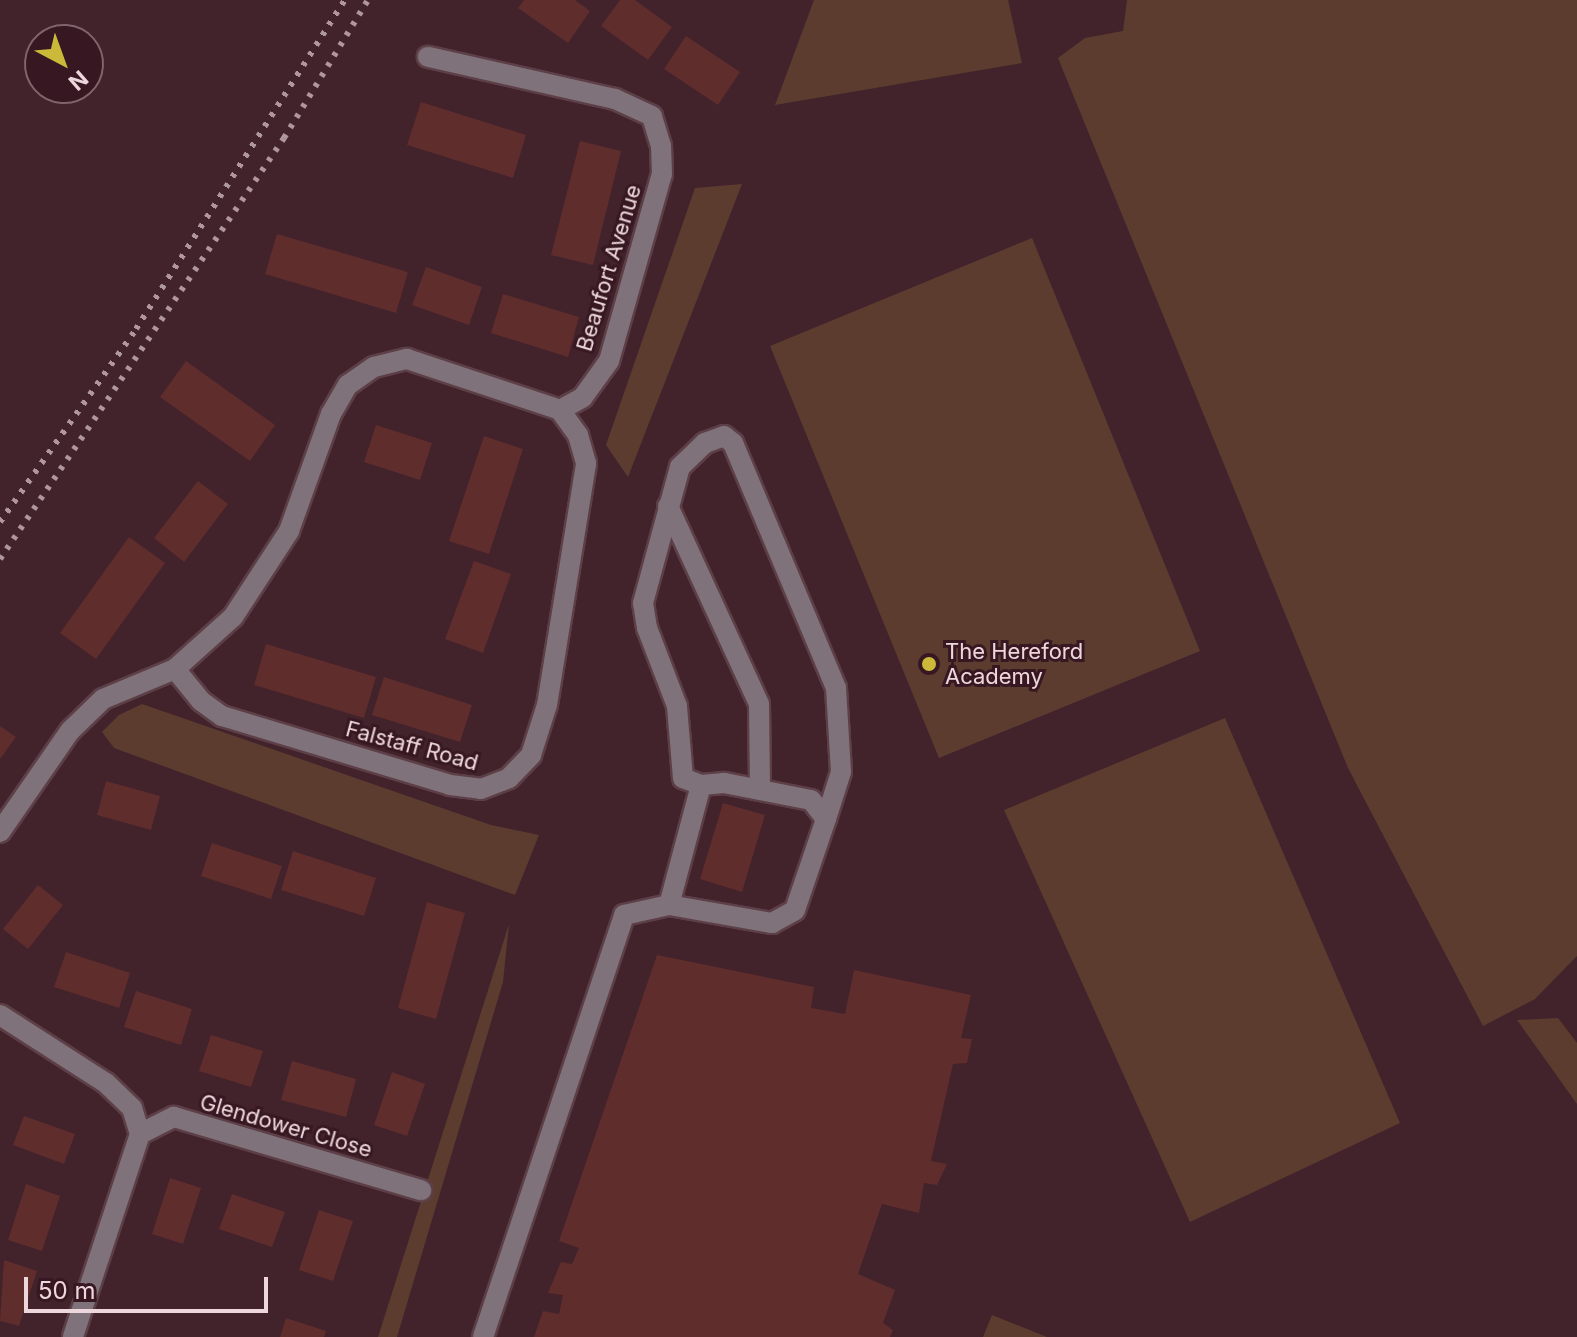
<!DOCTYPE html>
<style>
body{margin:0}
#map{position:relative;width:1577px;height:1337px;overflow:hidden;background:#42222b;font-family:Inter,sans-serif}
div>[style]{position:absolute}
.green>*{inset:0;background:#5d3c30}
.building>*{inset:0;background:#602d2d}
.roads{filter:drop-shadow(2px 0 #5d3f47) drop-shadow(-2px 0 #5d3f47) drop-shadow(0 2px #5d3f47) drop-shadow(0 -2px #5d3f47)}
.minor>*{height:20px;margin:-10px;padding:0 10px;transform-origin:10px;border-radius:10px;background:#80727a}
.rail>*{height:6px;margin-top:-3px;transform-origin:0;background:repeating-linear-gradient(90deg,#b0969d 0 4px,transparent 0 12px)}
.dots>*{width:22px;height:22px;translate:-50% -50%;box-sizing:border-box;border:4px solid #371822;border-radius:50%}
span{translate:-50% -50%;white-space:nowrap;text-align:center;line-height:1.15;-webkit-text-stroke:6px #371822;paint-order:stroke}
.street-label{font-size:22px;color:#edd7dc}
.poi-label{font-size:22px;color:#edd7dc}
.left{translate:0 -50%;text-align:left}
.north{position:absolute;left:24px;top:24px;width:80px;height:80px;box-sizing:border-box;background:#371822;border:2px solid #80646c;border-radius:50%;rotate:139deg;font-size:22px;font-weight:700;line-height:32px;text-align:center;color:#edd7dc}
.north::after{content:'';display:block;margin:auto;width:28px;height:36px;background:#cbba39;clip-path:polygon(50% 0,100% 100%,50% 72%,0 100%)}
.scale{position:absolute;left:24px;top:1277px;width:244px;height:36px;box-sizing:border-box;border:4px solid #edd7dc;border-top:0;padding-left:10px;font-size:24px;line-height:28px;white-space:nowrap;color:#edd7dc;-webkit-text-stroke:6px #371822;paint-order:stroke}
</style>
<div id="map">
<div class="green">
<i style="clip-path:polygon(814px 0,1008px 0,1022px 63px,775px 105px)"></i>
<i style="clip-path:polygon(1127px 0,1577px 0,1577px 956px,1535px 999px,1483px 1026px,1348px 768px,1058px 58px,1085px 38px,1123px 31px)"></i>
<i style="clip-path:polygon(742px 184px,628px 477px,606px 445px,695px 188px)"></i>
<i style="clip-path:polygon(1032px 238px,1200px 651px,939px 758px,770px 346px)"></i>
<i style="clip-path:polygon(142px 704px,491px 825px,539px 835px,515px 895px,114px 748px,102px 732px,119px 715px)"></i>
<i style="clip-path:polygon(1225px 718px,1400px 1123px,1190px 1222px,1004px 810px)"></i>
<i style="clip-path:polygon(509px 924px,503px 982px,397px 1337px,378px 1337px)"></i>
<i style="clip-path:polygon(1558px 1018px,1577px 1043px,1577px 1104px,1517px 1020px)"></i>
<i style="clip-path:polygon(992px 1315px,1047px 1337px,983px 1337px)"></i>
</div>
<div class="building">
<i style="clip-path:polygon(524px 0,575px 0,590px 11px,568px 43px,518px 8px)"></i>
<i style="clip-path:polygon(620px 0,635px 0,672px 27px,648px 60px,601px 26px)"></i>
<i style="clip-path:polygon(686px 36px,740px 72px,718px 105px,664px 69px)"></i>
<i style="clip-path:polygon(421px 102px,526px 135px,513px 178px,407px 145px)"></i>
<i style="clip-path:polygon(580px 141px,621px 151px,593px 265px,551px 255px)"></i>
<i style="clip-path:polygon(277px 234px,408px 272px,396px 313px,265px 274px)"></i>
<i style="clip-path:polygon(426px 267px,482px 287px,469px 325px,412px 305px)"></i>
<i style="clip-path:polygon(503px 294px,579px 317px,568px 357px,491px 333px)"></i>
<i style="clip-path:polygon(186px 361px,275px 425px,250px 461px,160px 397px)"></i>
<i style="clip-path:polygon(376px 425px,432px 443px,420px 480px,364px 462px)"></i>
<i style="clip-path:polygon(484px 436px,523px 449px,489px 554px,449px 541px)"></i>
<i style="clip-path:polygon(198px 481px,228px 504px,184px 562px,154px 538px)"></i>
<i style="clip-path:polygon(129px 537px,165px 563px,96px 659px,60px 633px)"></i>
<i style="clip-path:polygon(474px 561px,511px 574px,483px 653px,445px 639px)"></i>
<i style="clip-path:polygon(266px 644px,376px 677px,364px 718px,254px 685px)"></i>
<i style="clip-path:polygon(384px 677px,472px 705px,460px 742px,372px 715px)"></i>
<i style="clip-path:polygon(0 726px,16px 737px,0 759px)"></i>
<i style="clip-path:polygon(106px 781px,160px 796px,151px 830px,97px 815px)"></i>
<i style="clip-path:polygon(723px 803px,765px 815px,742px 892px,700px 879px)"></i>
<i style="clip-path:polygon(212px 843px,282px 866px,271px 899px,201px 876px)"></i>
<i style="clip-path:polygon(293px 851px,376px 878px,364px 916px,281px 890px)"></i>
<i style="clip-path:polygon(38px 885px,63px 905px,28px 949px,3px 929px)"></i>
<i style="clip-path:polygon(427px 902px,465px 913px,436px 1019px,398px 1008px)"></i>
<i style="clip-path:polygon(66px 952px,130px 973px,119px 1008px,54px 987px)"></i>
<i style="clip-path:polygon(657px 955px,814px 987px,811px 1008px,845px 1014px,854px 970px,971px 995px,961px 1038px,972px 1039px,967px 1063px,953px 1064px,931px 1161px,947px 1164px,937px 1185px,924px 1183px,919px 1213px,882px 1204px,858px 1274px,895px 1290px,883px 1323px,893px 1330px,890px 1337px,534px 1337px,543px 1311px,559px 1314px,563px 1295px,548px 1293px,561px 1262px,572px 1264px,579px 1248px,559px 1241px)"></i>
<i style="clip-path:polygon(136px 991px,192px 1009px,181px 1045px,124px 1027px)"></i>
<i style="clip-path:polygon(211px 1035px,263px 1051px,251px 1087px,199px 1071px)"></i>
<i style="clip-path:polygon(292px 1061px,356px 1079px,346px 1117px,281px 1100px)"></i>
<i style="clip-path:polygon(392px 1072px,425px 1084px,407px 1136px,374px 1125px)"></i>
<i style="clip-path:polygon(24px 1116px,75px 1134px,64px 1164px,13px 1145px)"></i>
<i style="clip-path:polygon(170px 1178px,201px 1188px,183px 1244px,152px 1234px)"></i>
<i style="clip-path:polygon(26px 1184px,60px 1196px,42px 1251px,8px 1240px)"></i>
<i style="clip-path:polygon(232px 1194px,285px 1212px,272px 1247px,219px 1229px)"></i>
<i style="clip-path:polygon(319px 1210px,353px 1221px,333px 1281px,299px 1270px)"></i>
<i style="clip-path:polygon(4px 1260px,37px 1271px,19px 1326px,0 1321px)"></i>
<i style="clip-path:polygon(286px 1318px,326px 1331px,324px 1337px,280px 1337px)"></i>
</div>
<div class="roads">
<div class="minor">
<i style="left:668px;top:506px;width:218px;rotate:65.3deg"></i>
<i style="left:759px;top:704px;width:86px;rotate:89.3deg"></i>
<i style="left:175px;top:669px;width:41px;rotate:50.9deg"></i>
<i style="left:201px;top:701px;width:26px;rotate:36deg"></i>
<i style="left:222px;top:716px;width:238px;rotate:16.8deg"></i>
<i style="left:450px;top:785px;width:31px;rotate:7deg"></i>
<i style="left:481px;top:789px;width:30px;rotate:-21deg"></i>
<i style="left:509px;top:778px;width:32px;rotate:-46deg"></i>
<i style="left:531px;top:755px;width:52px;rotate:-72.3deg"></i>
<i style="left:547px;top:705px;width:245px;rotate:-80.8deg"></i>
<i style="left:586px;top:463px;width:29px;rotate:-106deg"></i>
<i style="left:578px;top:435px;width:31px;rotate:-126deg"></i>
<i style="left:701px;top:785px;width:19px;rotate:-159deg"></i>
<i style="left:683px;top:778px;width:72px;rotate:-94.8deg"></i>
<i style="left:677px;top:706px;width:84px;rotate:-111deg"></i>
<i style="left:647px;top:628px;width:25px;rotate:-99deg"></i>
<i style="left:643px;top:603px;width:141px;rotate:-74.8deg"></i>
<i style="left:680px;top:467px;width:35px;rotate:-44deg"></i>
<i style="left:705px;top:443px;width:20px;rotate:-20deg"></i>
<i style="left:724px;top:436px;width:11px;rotate:38deg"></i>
<i style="left:733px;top:443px;width:266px;rotate:67.2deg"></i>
<i style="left:836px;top:688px;width:84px;rotate:86.6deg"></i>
<i style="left:841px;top:772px;width:49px;rotate:107.7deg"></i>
<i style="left:0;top:832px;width:123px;rotate:-55.3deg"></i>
<i style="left:70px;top:731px;width:46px;rotate:-44.1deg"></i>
<i style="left:103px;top:699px;width:78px;rotate:-22.6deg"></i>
<i style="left:175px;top:669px;width:78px;rotate:-41.9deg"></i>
<i style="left:233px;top:617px;width:103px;rotate:-56.9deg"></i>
<i style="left:289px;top:531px;width:124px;rotate:-70.3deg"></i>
<i style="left:331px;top:414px;width:34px;rotate:-60deg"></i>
<i style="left:348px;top:385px;width:32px;rotate:-35deg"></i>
<i style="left:374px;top:367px;width:34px;rotate:-14deg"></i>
<i style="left:407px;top:359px;width:161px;rotate:18.4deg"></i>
<i style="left:560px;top:410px;width:26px;rotate:-29deg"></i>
<i style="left:583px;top:397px;width:44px;rotate:-54.2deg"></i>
<i style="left:609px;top:361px;width:194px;rotate:-74.2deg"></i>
<i style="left:662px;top:174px;width:28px;rotate:-92deg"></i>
<i style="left:661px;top:146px;width:31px;rotate:-107deg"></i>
<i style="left:652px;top:116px;width:41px;rotate:-155.3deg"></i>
<i style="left:615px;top:99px;width:192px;rotate:-167.3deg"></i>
<i style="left:0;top:1015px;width:126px;rotate:32.7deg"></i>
<i style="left:106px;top:1083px;width:36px;rotate:44deg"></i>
<i style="left:132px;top:1108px;width:27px;rotate:73deg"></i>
<i style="left:140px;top:1134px;width:214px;rotate:108.3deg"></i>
<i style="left:140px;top:1134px;width:38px;rotate:-27deg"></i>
<i style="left:174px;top:1117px;width:258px;rotate:16.5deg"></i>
<i style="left:483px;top:1337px;width:445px;rotate:-71.5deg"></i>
<i style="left:624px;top:915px;width:46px;rotate:-12.5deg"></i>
<i style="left:669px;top:905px;width:105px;rotate:9.9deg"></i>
<i style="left:772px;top:923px;width:26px;rotate:-29deg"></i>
<i style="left:795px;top:910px;width:96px;rotate:-71.2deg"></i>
<i style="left:826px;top:819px;width:24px;rotate:-128deg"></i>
<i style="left:811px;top:800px;width:89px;rotate:-168.9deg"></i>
<i style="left:724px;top:783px;width:23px;rotate:175deg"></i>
<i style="left:701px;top:785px;width:124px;rotate:104.9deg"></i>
</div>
</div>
<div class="rail">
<i style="left:0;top:522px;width:236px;rotate:-54.8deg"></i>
<i style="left:136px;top:329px;width:390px;rotate:-57.6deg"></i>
<i style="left:0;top:559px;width:508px;rotate:-56deg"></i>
<i style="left:284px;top:138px;width:162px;rotate:-58.7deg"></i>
</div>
<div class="dots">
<i style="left:929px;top:664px;background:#cbba39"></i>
</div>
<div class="street-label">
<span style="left:609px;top:268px;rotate:-73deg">Beaufort Avenue</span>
<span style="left:412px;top:746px;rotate:15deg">Falstaff Road</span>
<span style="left:286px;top:1126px;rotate:16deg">Glendower Close</span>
</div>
<div class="poi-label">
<span class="left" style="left:945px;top:664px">The Hereford<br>Academy</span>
</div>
<div class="north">N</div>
<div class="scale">50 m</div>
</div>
